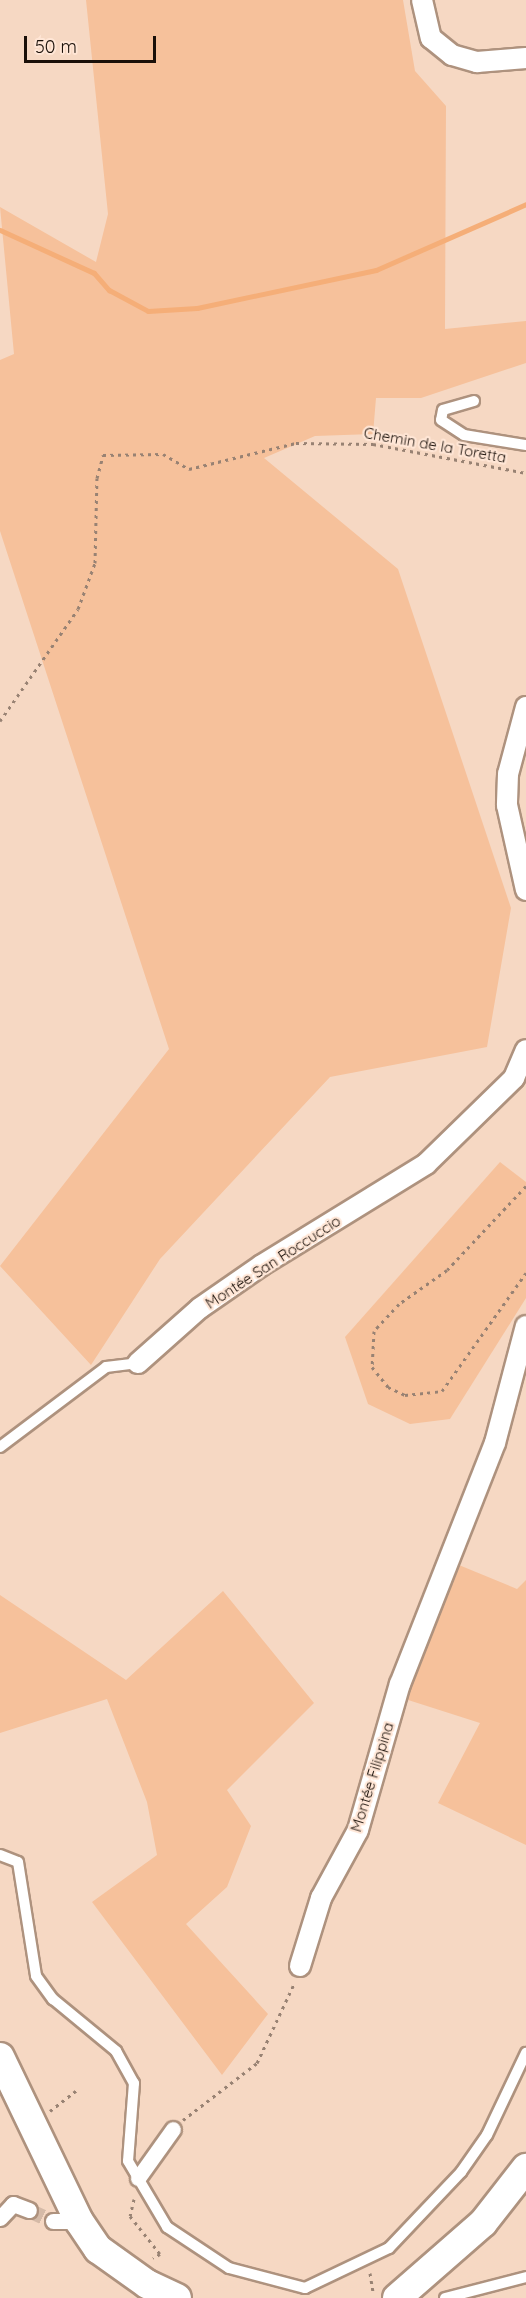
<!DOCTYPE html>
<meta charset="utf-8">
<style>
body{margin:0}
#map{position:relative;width:526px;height:2298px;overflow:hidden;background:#f6d8c3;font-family:Quicksand,sans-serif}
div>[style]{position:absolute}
.green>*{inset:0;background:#f6c19b}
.stream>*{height:5px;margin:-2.5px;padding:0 2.5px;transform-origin:2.5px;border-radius:2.5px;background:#f5ae78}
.pedestrian-tunnel>*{height:15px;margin-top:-7.5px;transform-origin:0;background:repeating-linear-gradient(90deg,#d5baa7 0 15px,transparent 0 23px)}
.path>*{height:3px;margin-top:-1.5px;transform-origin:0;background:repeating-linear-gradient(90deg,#988273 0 3px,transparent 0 7.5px)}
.roads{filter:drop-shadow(2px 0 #ae927e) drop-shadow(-2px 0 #ae927e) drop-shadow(0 2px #ae927e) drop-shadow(0 -2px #ae927e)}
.service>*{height:10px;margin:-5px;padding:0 5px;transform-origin:5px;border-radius:5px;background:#fff}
.pedestrian>*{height:15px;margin:-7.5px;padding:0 7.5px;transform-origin:7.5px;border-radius:7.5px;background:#fff}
.minor>*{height:20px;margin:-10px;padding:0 10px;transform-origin:10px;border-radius:10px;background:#fff}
.secondary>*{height:28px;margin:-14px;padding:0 14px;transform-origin:14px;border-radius:14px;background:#fff}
span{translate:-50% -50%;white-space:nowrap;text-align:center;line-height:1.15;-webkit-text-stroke:4.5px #ffe6d6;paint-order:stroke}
.street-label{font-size:15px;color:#1a1009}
.scale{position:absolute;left:24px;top:36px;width:132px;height:27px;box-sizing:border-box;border:3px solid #1a1009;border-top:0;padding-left:8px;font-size:18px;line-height:21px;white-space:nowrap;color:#1a1009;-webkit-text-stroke:4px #ffe6d6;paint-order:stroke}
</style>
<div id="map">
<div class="green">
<i style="clip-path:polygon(86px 0,403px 0,415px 71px,446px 106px,445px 329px,526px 321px,526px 363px,421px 398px,376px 398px,373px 434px,315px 436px,264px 458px,398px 569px,511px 908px,487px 1047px,330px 1077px,160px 1259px,91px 1365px,0 1266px,169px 1049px,0 531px,0 360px,14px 354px,0 207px,96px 262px,108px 214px)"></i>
<i style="clip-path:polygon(500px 1162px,526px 1182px,526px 1298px,450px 1419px,410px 1424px,368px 1404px,345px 1337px)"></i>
<i style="clip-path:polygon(454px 1563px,517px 1589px,526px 1580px,526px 1845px,438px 1803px,480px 1723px,405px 1699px)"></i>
<i style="clip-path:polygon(223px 1591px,314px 1703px,227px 1790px,251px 1826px,227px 1887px,186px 1924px,268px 2014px,222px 2075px,92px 1902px,157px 1855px,147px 1802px,107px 1699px,0 1733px,0 1595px,126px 1680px)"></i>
</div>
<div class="stream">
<i style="left:0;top:230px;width:103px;rotate:24.6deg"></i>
<i style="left:94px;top:273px;width:23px;rotate:49deg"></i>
<i style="left:109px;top:290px;width:44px;rotate:28.3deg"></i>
<i style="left:148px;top:311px;width:49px;rotate:-3.5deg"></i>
<i style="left:197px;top:308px;width:183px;rotate:-12deg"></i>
<i style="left:376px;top:270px;width:164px;rotate:-23.7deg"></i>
</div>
<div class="pedestrian-tunnel">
<i style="left:29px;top:2210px;width:26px;rotate:25deg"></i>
</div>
<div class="path">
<i style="left:0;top:721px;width:136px;rotate:-55.1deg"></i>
<i style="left:78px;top:609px;width:49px;rotate:-69.7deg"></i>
<i style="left:95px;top:563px;width:85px;rotate:-88.7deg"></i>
<i style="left:97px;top:478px;width:24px;rotate:-75deg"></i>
<i style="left:103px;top:455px;width:60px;rotate:-1deg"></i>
<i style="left:163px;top:454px;width:30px;rotate:30deg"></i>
<i style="left:189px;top:469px;width:110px;rotate:-13.7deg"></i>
<i style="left:296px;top:443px;width:77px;rotate:0.7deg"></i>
<i style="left:373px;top:444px;width:156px;rotate:10.7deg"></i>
<i style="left:526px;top:1186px;width:115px;rotate:133.2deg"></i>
<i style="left:447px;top:1270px;width:59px;rotate:144.7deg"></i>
<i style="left:399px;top:1304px;width:37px;rotate:133deg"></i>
<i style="left:374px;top:1331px;width:36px;rotate:93deg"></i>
<i style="left:372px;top:1367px;width:26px;rotate:51deg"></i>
<i style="left:388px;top:1387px;width:19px;rotate:25deg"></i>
<i style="left:405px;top:1395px;width:37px;rotate:-6deg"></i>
<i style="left:442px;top:1391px;width:145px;rotate:-54.6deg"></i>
<i style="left:50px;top:2111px;width:37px;rotate:-38deg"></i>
<i style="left:183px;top:2120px;width:93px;rotate:-37.6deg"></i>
<i style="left:257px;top:2063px;width:89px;rotate:-64.9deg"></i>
<i style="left:134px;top:2199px;width:17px;rotate:103deg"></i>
<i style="left:130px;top:2216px;width:48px;rotate:51.7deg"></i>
<i style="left:160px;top:2254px;width:8px;rotate:150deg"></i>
<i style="left:370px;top:2273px;width:20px;rotate:81deg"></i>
</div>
<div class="roads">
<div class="service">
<i style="left:474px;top:401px;width:32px;rotate:164deg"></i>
<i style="left:443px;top:410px;width:10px;rotate:101deg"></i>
<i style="left:441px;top:420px;width:27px;rotate:33deg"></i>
<i style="left:464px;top:435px;width:63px;rotate:9.2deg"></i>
<i style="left:0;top:1447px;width:133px;rotate:-37deg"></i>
<i style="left:106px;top:1367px;width:32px;rotate:-7deg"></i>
<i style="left:0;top:1855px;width:19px;rotate:21deg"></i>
<i style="left:18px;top:1862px;width:115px;rotate:81deg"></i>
<i style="left:36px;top:1976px;width:29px;rotate:54deg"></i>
<i style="left:53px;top:1999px;width:82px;rotate:39.5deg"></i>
<i style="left:116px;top:2051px;width:37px;rotate:61deg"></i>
<i style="left:134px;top:2083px;width:78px;rotate:94.4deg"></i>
<i style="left:128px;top:2161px;width:77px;rotate:59.4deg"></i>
<i style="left:167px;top:2227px;width:74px;rotate:33.5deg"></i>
<i style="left:229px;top:2268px;width:79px;rotate:14.7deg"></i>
<i style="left:305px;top:2288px;width:93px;rotate:-25.5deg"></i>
<i style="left:389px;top:2248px;width:105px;rotate:-46.5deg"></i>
<i style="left:461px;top:2172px;width:45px;rotate:-54.9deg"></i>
<i style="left:487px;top:2135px;width:91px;rotate:-64.6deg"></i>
<i style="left:445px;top:2298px;width:84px;rotate:-14.5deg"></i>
</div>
<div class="pedestrian">
<i style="left:138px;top:2178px;width:60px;rotate:-54.5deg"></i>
<i style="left:0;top:2218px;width:19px;rotate:-47deg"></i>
<i style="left:13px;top:2204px;width:17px;rotate:21deg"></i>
<i style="left:53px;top:2221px;width:26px"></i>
</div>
<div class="minor">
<i style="left:422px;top:0;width:39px;rotate:77deg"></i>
<i style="left:431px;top:38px;width:27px;rotate:39deg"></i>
<i style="left:452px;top:55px;width:26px;rotate:16deg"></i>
<i style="left:477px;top:62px;width:49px;rotate:-4.7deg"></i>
<i style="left:526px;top:707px;width:69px;rotate:105deg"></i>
<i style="left:508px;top:774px;width:31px;rotate:92deg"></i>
<i style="left:507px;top:805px;width:87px;rotate:77.4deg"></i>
<i style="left:138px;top:1363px;width:83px;rotate:-41.6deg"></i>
<i style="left:200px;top:1308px;width:75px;rotate:-34.7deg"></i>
<i style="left:262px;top:1265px;width:193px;rotate:-31.6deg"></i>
<i style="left:426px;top:1164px;width:123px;rotate:-44.3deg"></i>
<i style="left:514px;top:1078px;width:30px;rotate:-67deg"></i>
<i style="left:300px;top:1966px;width:71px;rotate:-72.8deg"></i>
<i style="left:321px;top:1898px;width:77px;rotate:-61.4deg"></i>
<i style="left:358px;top:1830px;width:152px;rotate:-74deg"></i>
<i style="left:400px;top:1684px;width:259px;rotate:-68.5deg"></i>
<i style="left:495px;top:1443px;width:121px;rotate:-75.2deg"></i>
</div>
<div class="secondary">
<i style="left:0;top:2057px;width:182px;rotate:64.3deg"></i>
<i style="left:79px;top:2221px;width:34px;rotate:56deg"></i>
<i style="left:98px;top:2249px;width:60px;rotate:35.5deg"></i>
<i style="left:147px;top:2284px;width:33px;rotate:25deg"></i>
<i style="left:397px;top:2298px;width:114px;rotate:-41.1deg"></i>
<i style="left:483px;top:2223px;width:70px;rotate:-52deg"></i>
</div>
</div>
<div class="street-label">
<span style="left:435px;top:445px;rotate:10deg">Chemin de la Toretta</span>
<span style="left:273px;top:1262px;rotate:-33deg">Montée San Roccuccio</span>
<span style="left:372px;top:1777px;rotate:-73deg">Montée Filippina</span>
</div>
<div class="scale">50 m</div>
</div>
